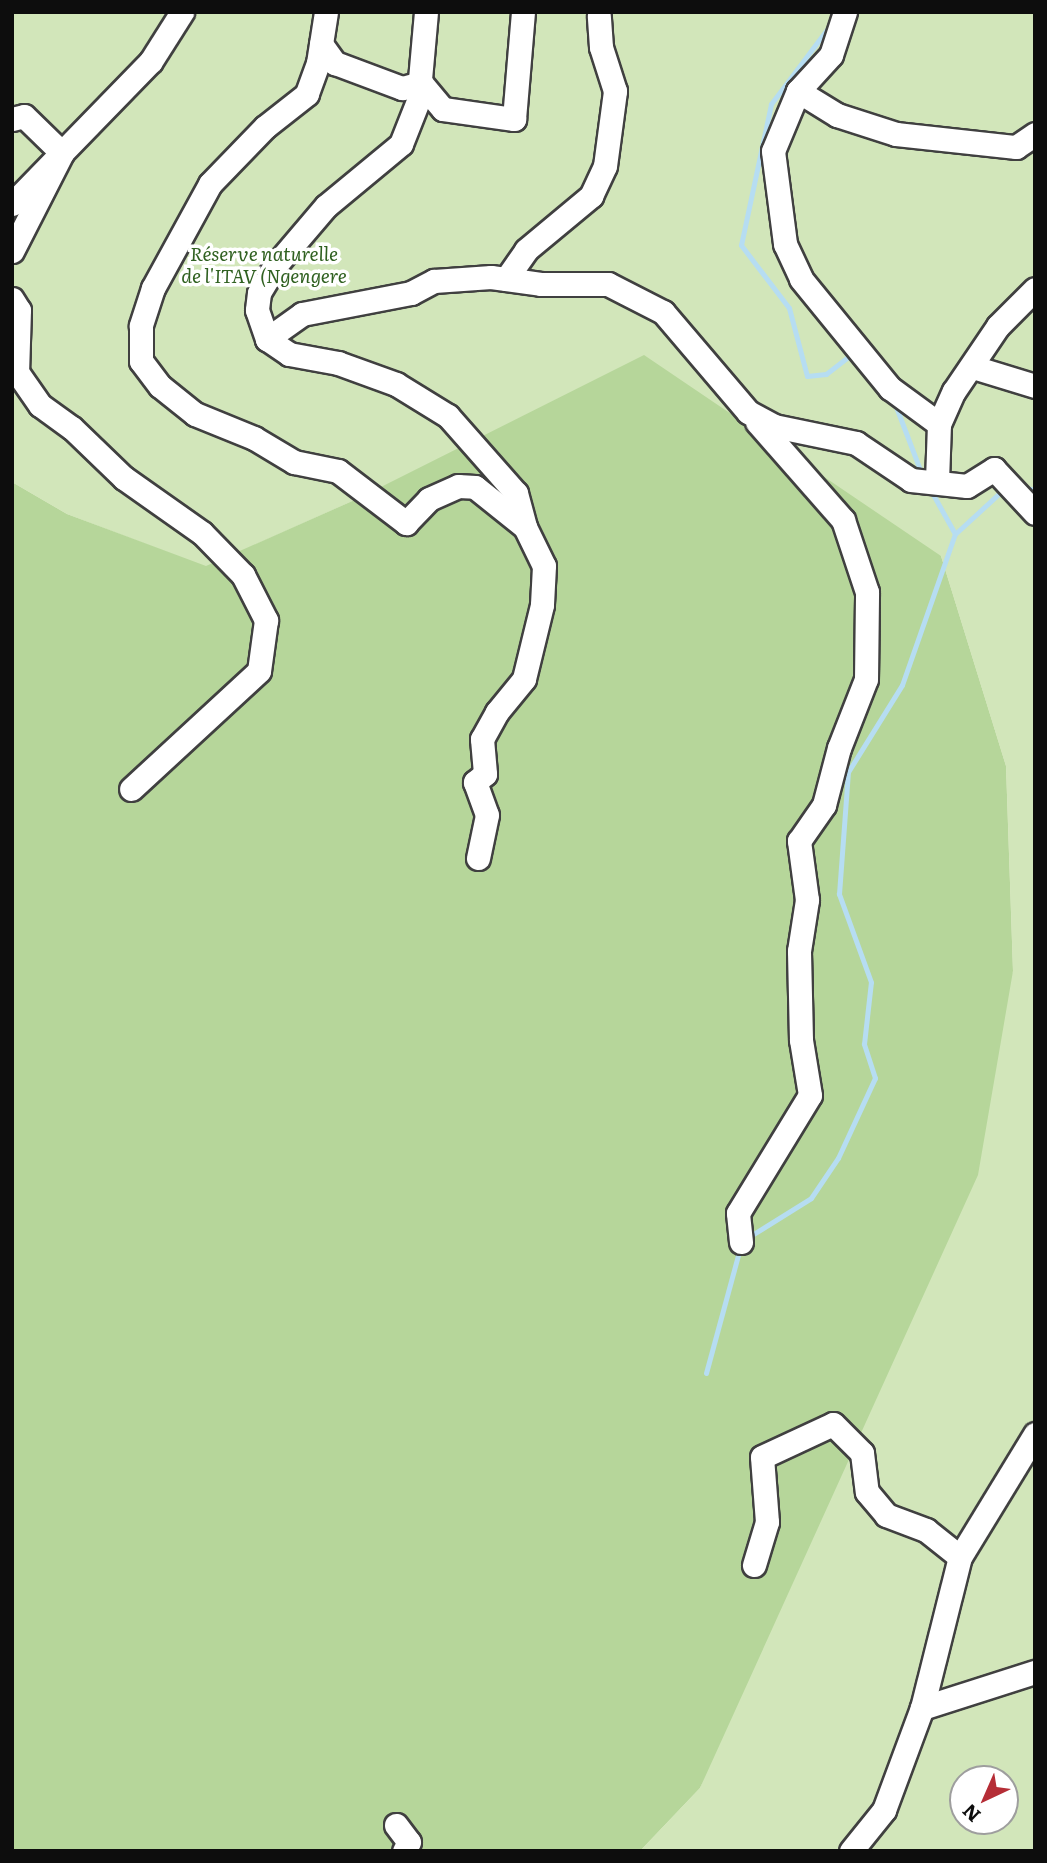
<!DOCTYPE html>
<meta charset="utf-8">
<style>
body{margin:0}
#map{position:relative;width:1047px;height:1863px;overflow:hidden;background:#fefbee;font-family:Literata,serif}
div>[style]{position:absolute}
.green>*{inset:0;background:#d2e6ba}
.forest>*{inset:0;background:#b6d69a}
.stream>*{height:5px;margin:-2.5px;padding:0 2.5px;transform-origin:2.5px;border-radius:2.5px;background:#b6ddf2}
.roads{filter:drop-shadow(2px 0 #404040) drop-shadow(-2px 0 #404040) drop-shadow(0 2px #404040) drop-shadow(0 -2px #404040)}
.minor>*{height:23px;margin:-11.5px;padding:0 11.5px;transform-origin:11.5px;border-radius:11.5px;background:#fff}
span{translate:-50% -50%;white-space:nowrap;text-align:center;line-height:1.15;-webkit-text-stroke:7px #fff;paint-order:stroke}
.park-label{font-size:19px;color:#306121;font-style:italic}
.frame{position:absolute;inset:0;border:14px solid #0d0d0d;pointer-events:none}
.north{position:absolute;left:949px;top:1765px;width:70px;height:70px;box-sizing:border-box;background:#fff;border:2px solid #9e9e9e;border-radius:50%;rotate:224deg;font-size:19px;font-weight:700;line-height:28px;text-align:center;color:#0d0d0d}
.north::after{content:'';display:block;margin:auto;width:24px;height:32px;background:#b52d36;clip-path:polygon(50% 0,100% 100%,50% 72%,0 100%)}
</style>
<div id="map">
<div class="green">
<i style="clip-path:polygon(evenodd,12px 12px,1035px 12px,1035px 1851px,640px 1851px,700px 1788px,1013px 971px,1006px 766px,941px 556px,359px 498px,206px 567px,67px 514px,12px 482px,12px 12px,963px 1779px,1005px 1779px,1005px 1821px,963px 1821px,963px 1779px)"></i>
</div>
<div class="forest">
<i style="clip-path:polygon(644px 355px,941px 556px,1006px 766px,1013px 971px,978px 1175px,700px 1788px,640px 1851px,12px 1851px,12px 482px,67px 514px,206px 566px,359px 498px)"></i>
</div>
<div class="stream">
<i style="left:831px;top:24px;width:100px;rotate:126.9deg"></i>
<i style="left:771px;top:104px;width:144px;rotate:102deg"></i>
<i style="left:741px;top:245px;width:79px;rotate:52.7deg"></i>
<i style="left:789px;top:308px;width:70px;rotate:75.2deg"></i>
<i style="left:807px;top:376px;width:19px;rotate:-6deg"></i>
<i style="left:826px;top:374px;width:31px;rotate:-38deg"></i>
<i style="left:850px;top:355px;width:6px;rotate:45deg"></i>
<i style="left:893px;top:399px;width:81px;rotate:69.1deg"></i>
<i style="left:1022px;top:487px;width:13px;rotate:13deg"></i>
<i style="left:930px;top:489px;width:51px;rotate:60.9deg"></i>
<i style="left:747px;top:1238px;width:75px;rotate:-32deg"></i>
<i style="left:811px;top:1198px;width:48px;rotate:-56deg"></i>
<i style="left:838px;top:1158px;width:88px;rotate:-65.2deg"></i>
<i style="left:875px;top:1078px;width:36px;rotate:-108deg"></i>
<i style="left:864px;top:1044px;width:62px;rotate:-83.6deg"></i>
<i style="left:871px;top:982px;width:94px;rotate:-110deg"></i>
<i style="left:839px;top:894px;width:122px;rotate:-85.8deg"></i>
<i style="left:848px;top:772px;width:102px;rotate:-58.2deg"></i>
<i style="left:902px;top:685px;width:160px;rotate:-70.7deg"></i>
<i style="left:955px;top:534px;width:67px;rotate:-42.6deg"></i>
<i style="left:706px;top:1373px;width:130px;rotate:-74.8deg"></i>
</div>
<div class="roads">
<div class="minor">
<i style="left:326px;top:12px;width:52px;rotate:98.9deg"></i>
<i style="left:318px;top:63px;width:33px;rotate:110deg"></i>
<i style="left:307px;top:94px;width:53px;rotate:141.8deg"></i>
<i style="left:265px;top:127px;width:79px;rotate:134deg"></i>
<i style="left:210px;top:184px;width:119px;rotate:118.7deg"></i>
<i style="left:153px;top:288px;width:40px;rotate:108deg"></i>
<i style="left:141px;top:326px;width:35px;rotate:90deg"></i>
<i style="left:141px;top:361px;width:31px;rotate:53deg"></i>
<i style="left:160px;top:386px;width:45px;rotate:38.7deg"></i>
<i style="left:195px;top:414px;width:64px;rotate:22.1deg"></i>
<i style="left:254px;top:438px;width:47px;rotate:31deg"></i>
<i style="left:294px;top:462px;width:45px;rotate:11.6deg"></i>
<i style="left:338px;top:471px;width:86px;rotate:37.4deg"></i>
<i style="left:406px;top:523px;width:33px;rotate:-46deg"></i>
<i style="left:429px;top:499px;width:32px;rotate:-24deg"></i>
<i style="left:458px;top:486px;width:17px;rotate:3deg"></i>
<i style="left:475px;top:487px;width:64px;rotate:38.7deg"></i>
<i style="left:525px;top:527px;width:43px;rotate:64deg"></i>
<i style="left:544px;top:566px;width:39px;rotate:93deg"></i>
<i style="left:542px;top:605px;width:76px;rotate:103.7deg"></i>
<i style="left:524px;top:679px;width:43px;rotate:129.3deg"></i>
<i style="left:497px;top:712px;width:31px;rotate:119deg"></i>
<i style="left:482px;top:739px;width:35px;rotate:85deg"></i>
<i style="left:485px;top:774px;width:13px;rotate:141deg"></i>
<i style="left:475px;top:782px;width:35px;rotate:70deg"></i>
<i style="left:487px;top:815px;width:44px;rotate:101.8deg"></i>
<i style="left:426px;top:12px;width:89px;rotate:95.1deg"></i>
<i style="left:418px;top:101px;width:46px;rotate:111.6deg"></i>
<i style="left:401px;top:144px;width:97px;rotate:140.4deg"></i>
<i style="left:326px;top:206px;width:79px;rotate:130.4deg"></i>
<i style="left:275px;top:266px;width:31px;rotate:121deg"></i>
<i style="left:259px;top:293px;width:17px;rotate:97deg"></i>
<i style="left:257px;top:310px;width:31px;rotate:71deg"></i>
<i style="left:267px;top:339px;width:43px;rotate:-35.5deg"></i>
<i style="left:302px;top:314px;width:111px;rotate:-10.9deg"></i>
<i style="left:411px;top:293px;width:26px;rotate:-28deg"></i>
<i style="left:434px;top:281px;width:57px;rotate:-4deg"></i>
<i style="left:491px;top:277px;width:50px;rotate:8deg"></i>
<i style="left:541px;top:284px;width:67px"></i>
<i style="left:608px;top:284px;width:62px;rotate:27deg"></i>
<i style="left:663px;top:312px;width:131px;rotate:49.6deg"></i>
<i style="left:748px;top:412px;width:30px;rotate:28deg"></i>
<i style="left:774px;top:426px;width:84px;rotate:11.7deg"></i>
<i style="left:856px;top:443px;width:66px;rotate:33.9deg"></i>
<i style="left:911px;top:480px;width:56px;rotate:6.1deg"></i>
<i style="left:967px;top:486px;width:32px;rotate:-32deg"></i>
<i style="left:994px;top:469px;width:60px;rotate:47deg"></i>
<i style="left:845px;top:12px;width:45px;rotate:108deg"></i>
<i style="left:831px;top:55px;width:49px;rotate:132.5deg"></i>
<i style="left:798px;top:91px;width:65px;rotate:112.6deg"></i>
<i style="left:773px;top:151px;width:94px;rotate:82.6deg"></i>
<i style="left:785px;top:244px;width:38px;rotate:65deg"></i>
<i style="left:801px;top:279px;width:141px;rotate:50.8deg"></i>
<i style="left:890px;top:388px;width:61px;rotate:36.3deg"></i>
<i style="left:321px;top:44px;width:24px;rotate:54deg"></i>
<i style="left:335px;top:63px;width:72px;rotate:20.5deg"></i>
<i style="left:402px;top:88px;width:20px;rotate:-15deg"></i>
<i style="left:421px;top:83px;width:34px;rotate:50deg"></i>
<i style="left:443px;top:109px;width:72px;rotate:8deg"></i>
<i style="left:514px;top:119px;width:107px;rotate:-85.2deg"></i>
<i style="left:798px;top:91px;width:46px;rotate:31.6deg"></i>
<i style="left:837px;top:115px;width:62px;rotate:17.9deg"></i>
<i style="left:896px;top:134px;width:121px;rotate:6.2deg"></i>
<i style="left:1016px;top:147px;width:23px;rotate:-34deg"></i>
<i style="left:12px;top:119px;width:12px;rotate:-14deg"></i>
<i style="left:24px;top:116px;width:53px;rotate:44.2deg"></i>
<i style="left:62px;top:153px;width:110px;rotate:117deg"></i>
<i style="left:12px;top:204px;width:199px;rotate:-45.8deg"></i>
<i style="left:151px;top:61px;width:58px;rotate:-57.7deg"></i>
<i style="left:506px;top:279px;width:35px;rotate:-55deg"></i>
<i style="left:526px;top:250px;width:85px;rotate:-39.7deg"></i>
<i style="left:591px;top:196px;width:33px;rotate:-65deg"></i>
<i style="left:605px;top:166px;width:76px;rotate:-82.4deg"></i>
<i style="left:615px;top:91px;width:46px;rotate:-107.7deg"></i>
<i style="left:601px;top:47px;width:31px;rotate:-94deg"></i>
<i style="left:12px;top:299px;width:13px;rotate:58deg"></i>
<i style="left:19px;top:310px;width:62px;rotate:91.8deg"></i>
<i style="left:17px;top:372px;width:40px;rotate:55.1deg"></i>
<i style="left:40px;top:405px;width:39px;rotate:36deg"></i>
<i style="left:72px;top:428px;width:72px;rotate:43.9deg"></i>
<i style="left:124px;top:478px;width:95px;rotate:35.2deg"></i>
<i style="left:202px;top:533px;width:59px;rotate:45.7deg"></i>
<i style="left:243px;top:575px;width:51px;rotate:62.9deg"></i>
<i style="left:266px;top:620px;width:51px;rotate:97.8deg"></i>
<i style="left:259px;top:671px;width:174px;rotate:137.3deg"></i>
<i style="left:267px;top:339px;width:27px;rotate:34deg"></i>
<i style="left:289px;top:354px;width:50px;rotate:10.4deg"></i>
<i style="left:338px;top:363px;width:62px;rotate:19.9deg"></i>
<i style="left:396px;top:384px;width:61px;rotate:31.6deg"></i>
<i style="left:448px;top:416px;width:103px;rotate:48.6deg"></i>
<i style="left:516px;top:493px;width:35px;rotate:75deg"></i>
<i style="left:973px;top:367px;width:65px;rotate:17deg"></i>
<i style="left:937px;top:481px;width:57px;rotate:-88deg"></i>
<i style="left:939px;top:424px;width:36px;rotate:-66deg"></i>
<i style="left:954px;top:391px;width:78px;rotate:-55.9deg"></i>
<i style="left:998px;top:326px;width:52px;rotate:-45deg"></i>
<i style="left:741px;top:1242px;width:29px;rotate:-96deg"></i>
<i style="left:738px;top:1213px;width:138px;rotate:-58.6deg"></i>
<i style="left:810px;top:1095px;width:56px;rotate:-99.3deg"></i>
<i style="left:801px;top:1040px;width:89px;rotate:-91.3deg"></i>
<i style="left:799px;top:951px;width:52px;rotate:-81.1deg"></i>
<i style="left:807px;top:900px;width:60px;rotate:-97.7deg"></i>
<i style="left:799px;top:841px;width:44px;rotate:-55.2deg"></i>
<i style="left:824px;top:805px;width:59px;rotate:-75.3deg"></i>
<i style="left:839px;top:748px;width:74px;rotate:-68.6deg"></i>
<i style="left:866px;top:679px;width:87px;rotate:-89.3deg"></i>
<i style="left:867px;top:592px;width:76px;rotate:-108.4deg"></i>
<i style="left:843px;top:520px;width:130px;rotate:-131.3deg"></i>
<i style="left:754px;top:1565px;width:45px;rotate:-73.2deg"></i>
<i style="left:767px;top:1522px;width:65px;rotate:-94.4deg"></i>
<i style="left:762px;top:1457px;width:78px;rotate:-24.9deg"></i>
<i style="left:833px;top:1424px;width:41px;rotate:45deg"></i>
<i style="left:862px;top:1453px;width:39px;rotate:83deg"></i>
<i style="left:867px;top:1492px;width:30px;rotate:50deg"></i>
<i style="left:886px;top:1515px;width:43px;rotate:20.6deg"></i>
<i style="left:926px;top:1530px;width:43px;rotate:38.5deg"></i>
<i style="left:922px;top:1708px;width:119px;rotate:-17.7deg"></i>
<i style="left:396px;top:1825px;width:21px;rotate:53deg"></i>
<i style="left:409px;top:1842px;width:10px;rotate:119deg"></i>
<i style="left:851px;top:1851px;width:53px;rotate:-51.2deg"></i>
<i style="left:884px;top:1810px;width:109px;rotate:-69.6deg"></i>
<i style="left:922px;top:1708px;width:156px;rotate:-75.9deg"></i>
<i style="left:960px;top:1557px;width:144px;rotate:-58.6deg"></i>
</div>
</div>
<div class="park-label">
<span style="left:264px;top:265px">Réserve naturelle<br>de l'ITAV (Ngengere</span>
</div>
<div class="frame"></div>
<div class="north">N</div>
</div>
